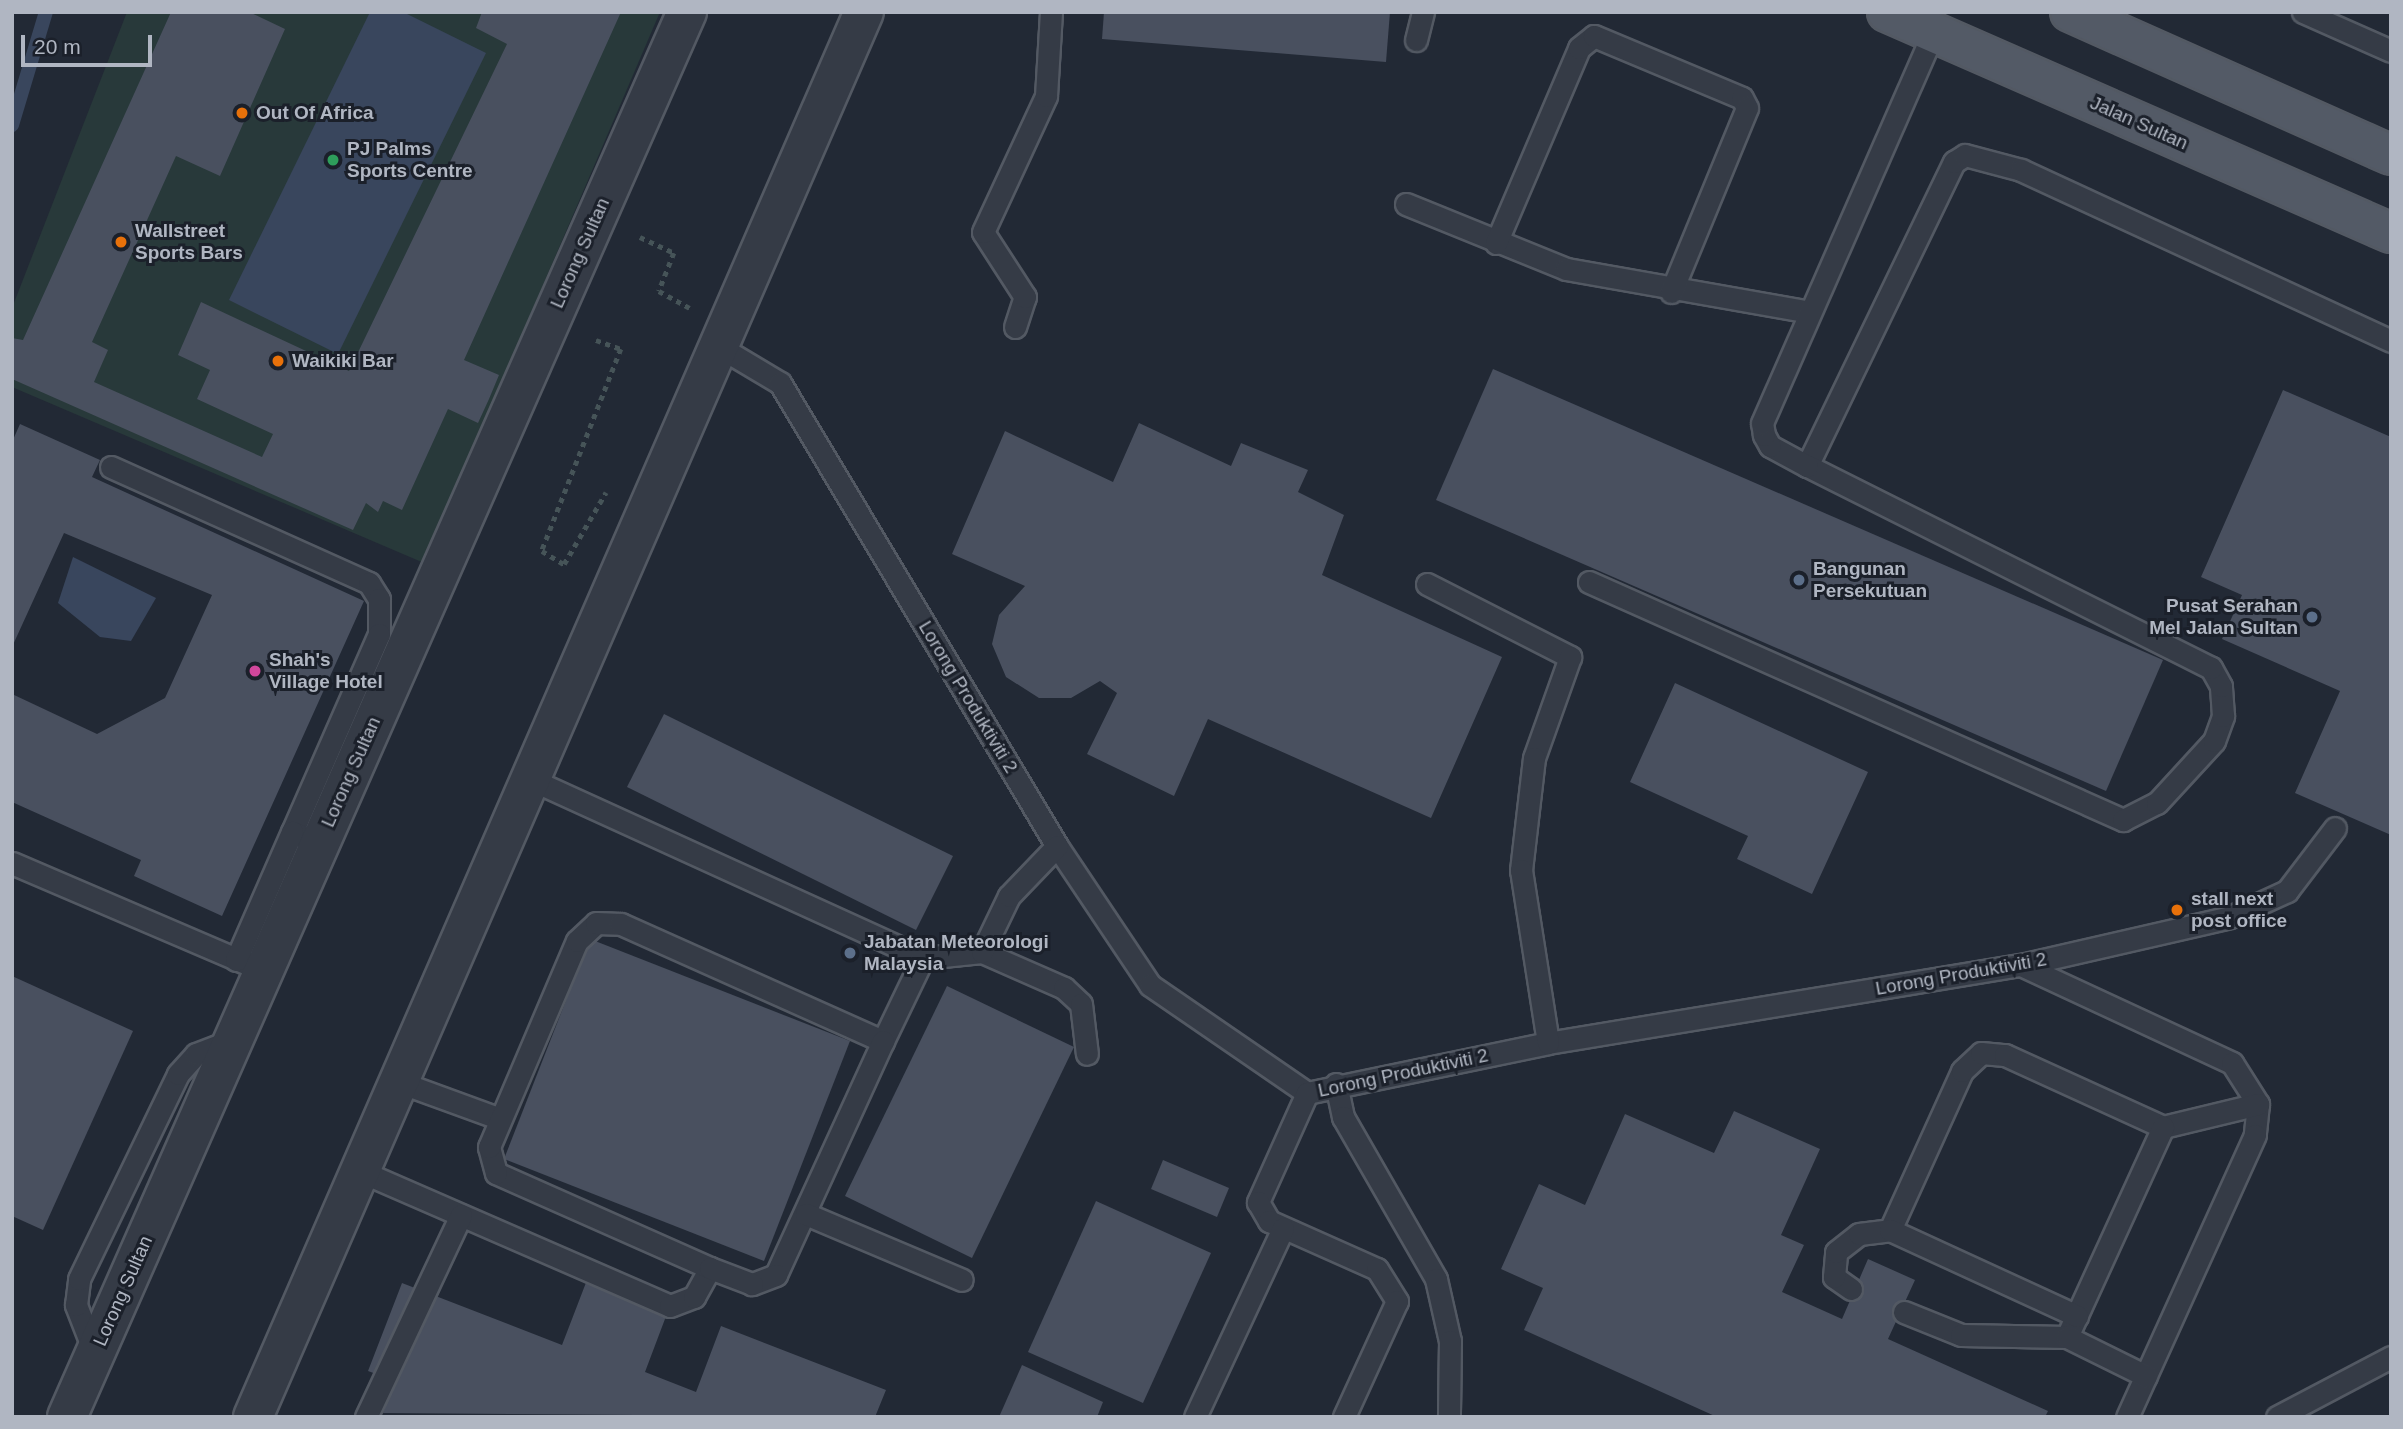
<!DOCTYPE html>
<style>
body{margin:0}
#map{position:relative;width:2403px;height:1429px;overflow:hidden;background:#222935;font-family:Helvetica,sans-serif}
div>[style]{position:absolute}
.green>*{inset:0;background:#28393a}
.water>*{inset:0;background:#39465d}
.stream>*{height:14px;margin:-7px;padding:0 7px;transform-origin:7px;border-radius:7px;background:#39465d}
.building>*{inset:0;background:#49505f}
.path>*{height:4.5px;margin-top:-2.25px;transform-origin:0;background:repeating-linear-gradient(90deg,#465458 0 5px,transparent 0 10px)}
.roads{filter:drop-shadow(2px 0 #535963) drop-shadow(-2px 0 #535963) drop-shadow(0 2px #535963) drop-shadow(0 -2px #535963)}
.lane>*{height:21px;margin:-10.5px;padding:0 10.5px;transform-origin:10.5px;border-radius:10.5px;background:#353b46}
.street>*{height:38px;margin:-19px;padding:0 19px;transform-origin:19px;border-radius:19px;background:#353b46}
.primary>*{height:38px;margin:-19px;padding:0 19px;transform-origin:19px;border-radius:19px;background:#535a66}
.dots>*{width:19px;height:19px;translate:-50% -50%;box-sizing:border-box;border:4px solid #1b202a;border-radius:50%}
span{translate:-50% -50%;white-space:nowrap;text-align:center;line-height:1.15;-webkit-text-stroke:6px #1b202a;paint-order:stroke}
.poi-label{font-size:19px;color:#b0b6c2;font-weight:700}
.left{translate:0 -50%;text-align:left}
.right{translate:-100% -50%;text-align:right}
.street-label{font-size:19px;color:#b0b6c2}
.frame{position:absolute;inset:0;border:14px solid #b0b6c2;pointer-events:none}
.scale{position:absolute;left:21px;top:35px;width:131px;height:32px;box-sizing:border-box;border:4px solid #b0b6c2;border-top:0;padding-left:9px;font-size:21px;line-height:24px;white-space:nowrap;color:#b0b6c2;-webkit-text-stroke:5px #1b202a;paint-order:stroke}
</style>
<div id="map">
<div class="green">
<i style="clip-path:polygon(127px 12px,660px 12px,424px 563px,12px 387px,12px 308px)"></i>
</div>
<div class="water">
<i style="clip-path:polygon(370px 12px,403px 12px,486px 53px,338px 354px,229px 300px)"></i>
<i style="clip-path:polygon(73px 557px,156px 598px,131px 641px,100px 637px,58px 603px)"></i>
</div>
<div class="stream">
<i style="left:12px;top:125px;width:118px;rotate:-73.3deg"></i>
</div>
<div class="building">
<i style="clip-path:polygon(171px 12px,249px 12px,285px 29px,220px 176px,176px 156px,92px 342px,108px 350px,94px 382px,262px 457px,273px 434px,197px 399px,210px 370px,178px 355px,201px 302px,349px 371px,507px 44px,476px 28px,482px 12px,621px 12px,464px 360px,499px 375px,489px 399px,478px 423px,448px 409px,402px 510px,383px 501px,378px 512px,366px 503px,353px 530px,12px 379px,12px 338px,23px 340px)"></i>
<i style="clip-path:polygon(1104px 12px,1390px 12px,1386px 62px,1102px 39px)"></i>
<i style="clip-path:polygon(1493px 369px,2163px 660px,2106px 791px,1436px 500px)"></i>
<i style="clip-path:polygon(2283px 390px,2391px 437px,2391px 835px,2295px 793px,2340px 691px,2222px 639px,2242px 595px,2201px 577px)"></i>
<i style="clip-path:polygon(1139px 423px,1231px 466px,1241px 443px,1308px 470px,1298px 492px,1344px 515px,1322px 575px,1502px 657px,1431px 818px,1208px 719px,1174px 796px,1087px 754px,1117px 693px,1100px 681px,1071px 698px,1039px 698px,1006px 677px,992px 644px,999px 615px,1025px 586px,952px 554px,1005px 431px,1113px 482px)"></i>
<i style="clip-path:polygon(20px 424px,100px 460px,92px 477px,364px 601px,222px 916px,134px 876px,141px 860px,12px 802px,12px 694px,97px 734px,165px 698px,212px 595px,64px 533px,12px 647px,12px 442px)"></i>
<i style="clip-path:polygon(1675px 683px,1868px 772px,1812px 894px,1737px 859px,1748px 836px,1630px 782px)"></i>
<i style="clip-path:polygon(664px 714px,953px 856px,916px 930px,627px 787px)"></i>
<i style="clip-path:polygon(590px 939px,850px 1041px,764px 1261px,504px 1159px)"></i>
<i style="clip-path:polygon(12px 976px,133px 1031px,43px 1230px,12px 1216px)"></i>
<i style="clip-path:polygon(947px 986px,1074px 1047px,972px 1258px,845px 1196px)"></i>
<i style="clip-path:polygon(1734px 1111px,1820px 1149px,1781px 1235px,1804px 1245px,1782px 1292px,1842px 1319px,1868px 1259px,1915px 1280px,1888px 1339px,2048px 1411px,2045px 1417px,1717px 1417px,1524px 1330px,1543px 1288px,1501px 1269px,1539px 1184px,1585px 1205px,1625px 1114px,1714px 1153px)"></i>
<i style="clip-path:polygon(1163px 1160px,1229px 1188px,1217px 1217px,1151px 1189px)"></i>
<i style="clip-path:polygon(1096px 1201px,1211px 1253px,1143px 1403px,1028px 1352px)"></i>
<i style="clip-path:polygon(587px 1280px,668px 1311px,645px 1372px,696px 1392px,721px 1326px,886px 1390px,875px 1417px,383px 1413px,395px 1381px,368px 1371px,402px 1283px,562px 1345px)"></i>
<i style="clip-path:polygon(1022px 1365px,1103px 1402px,1097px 1417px,999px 1417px)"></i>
</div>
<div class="path">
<i style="left:640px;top:237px;width:38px;rotate:25deg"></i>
<i style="left:674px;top:253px;width:41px;rotate:111.5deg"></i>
<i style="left:659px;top:291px;width:35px;rotate:29deg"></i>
<i style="left:596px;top:340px;width:27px;rotate:20deg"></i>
<i style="left:621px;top:349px;width:217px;rotate:111.4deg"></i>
<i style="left:542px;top:551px;width:26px;rotate:31deg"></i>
<i style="left:564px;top:564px;width:83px;rotate:-59.7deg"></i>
</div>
<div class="roads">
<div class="lane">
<i style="left:2303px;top:12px;width:96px;rotate:23.9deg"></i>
<i style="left:1416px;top:40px;width:29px;rotate:-76deg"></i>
<i style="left:1406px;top:204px;width:173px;rotate:22.1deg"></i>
<i style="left:1566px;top:269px;width:247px;rotate:10deg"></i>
<i style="left:1496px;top:243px;width:212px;rotate:-66.9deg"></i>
<i style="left:1579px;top:48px;width:19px;rotate:-39deg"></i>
<i style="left:1594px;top:36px;width:160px;rotate:22.7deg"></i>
<i style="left:1742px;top:98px;width:11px;rotate:63deg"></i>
<i style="left:1747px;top:108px;width:199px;rotate:112.4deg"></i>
<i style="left:1015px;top:327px;width:32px;rotate:-72deg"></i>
<i style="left:1025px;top:297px;width:77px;rotate:-122.9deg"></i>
<i style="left:983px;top:232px;width:150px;rotate:-65.1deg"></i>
<i style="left:1046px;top:96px;width:84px;rotate:-86.6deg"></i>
<i style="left:718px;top:346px;width:72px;rotate:30.8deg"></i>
<i style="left:780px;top:383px;width:540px;rotate:59.11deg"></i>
<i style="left:1057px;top:846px;width:167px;rotate:56.2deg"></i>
<i style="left:1150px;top:985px;width:191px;rotate:34.5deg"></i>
<i style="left:1307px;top:1093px;width:246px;rotate:-11.7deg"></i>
<i style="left:1548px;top:1043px;width:479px;rotate:-9.4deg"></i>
<i style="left:2021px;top:965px;width:214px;rotate:-12.9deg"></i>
<i style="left:2230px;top:917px;width:63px;rotate:-24.5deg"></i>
<i style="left:2287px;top:891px;width:79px;rotate:-52.7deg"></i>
<i style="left:1807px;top:466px;width:338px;rotate:-64.2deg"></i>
<i style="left:1954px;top:162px;width:13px;rotate:-32deg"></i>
<i style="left:1965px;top:155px;width:58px;rotate:15deg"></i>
<i style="left:2021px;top:170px;width:408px;rotate:24.8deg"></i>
<i style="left:111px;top:467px;width:283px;rotate:24.2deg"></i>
<i style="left:369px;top:583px;width:19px;rotate:58deg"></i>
<i style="left:379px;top:599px;width:35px;rotate:90deg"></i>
<i style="left:379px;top:634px;width:216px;rotate:113.7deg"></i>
<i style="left:292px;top:832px;width:30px;rotate:21deg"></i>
<i style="left:1589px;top:582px;width:585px;rotate:24.02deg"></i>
<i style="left:2123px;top:820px;width:38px;rotate:-27deg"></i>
<i style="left:2157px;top:803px;width:84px;rotate:-47.4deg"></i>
<i style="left:2214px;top:741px;width:27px;rotate:-70deg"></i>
<i style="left:2223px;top:716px;width:30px;rotate:-94deg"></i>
<i style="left:2221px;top:686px;width:21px;rotate:-119deg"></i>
<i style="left:2211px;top:668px;width:452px;rotate:-153.4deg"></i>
<i style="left:1807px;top:466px;width:42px;rotate:-151.6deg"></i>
<i style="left:1770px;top:446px;width:13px;rotate:-119deg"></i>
<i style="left:1764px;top:435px;width:12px;rotate:-99deg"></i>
<i style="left:1762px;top:423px;width:426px;rotate:-66.3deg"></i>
<i style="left:1427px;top:584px;width:161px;rotate:27deg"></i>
<i style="left:1570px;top:657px;width:107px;rotate:109.6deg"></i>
<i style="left:1534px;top:758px;width:113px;rotate:96.6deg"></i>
<i style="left:1521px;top:870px;width:175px;rotate:81.1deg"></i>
<i style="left:530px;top:779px;width:432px;rotate:24.5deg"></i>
<i style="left:923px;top:958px;width:59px;rotate:-5.8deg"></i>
<i style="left:982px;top:952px;width:90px;rotate:23.7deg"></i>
<i style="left:1064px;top:988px;width:23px;rotate:43deg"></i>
<i style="left:1081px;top:1004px;width:50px;rotate:83.2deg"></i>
<i style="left:12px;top:863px;width:274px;rotate:23.2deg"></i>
<i style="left:982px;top:952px;width:62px;rotate:-64.3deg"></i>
<i style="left:1009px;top:896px;width:69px;rotate:-46.2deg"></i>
<i style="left:236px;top:960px;width:140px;rotate:-66.4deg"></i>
<i style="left:2021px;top:965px;width:233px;rotate:24.9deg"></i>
<i style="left:2232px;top:1063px;width:49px;rotate:57.6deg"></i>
<i style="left:2258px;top:1104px;width:31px;rotate:96deg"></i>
<i style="left:2255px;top:1135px;width:310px;rotate:114.4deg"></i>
<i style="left:883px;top:1041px;width:92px;rotate:-64.3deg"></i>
<i style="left:399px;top:1082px;width:105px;rotate:20deg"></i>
<i style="left:1336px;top:1084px;width:34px;rotate:78deg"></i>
<i style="left:1343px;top:1117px;width:187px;rotate:60.1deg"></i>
<i style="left:1436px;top:1279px;width:64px;rotate:77.3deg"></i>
<i style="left:1450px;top:1341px;width:76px;rotate:90.8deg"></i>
<i style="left:1307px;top:1093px;width:120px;rotate:114.2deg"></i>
<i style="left:1258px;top:1202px;width:22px;rotate:60deg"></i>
<i style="left:1269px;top:1221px;width:118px;rotate:24deg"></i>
<i style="left:1377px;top:1269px;width:38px;rotate:58deg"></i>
<i style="left:1397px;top:1301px;width:128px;rotate:114.6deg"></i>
<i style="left:2163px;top:1127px;width:98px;rotate:-13.6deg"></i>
<i style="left:360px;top:1171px;width:338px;rotate:23.5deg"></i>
<i style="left:670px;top:1306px;width:26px;rotate:-21deg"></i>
<i style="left:694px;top:1297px;width:33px;rotate:-61deg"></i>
<i style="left:710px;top:1268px;width:234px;rotate:-156.1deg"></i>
<i style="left:496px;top:1173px;width:27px;rotate:-105deg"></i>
<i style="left:489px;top:1147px;width:224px;rotate:-66.9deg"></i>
<i style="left:577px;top:941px;width:26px;rotate:-43deg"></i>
<i style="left:596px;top:923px;width:25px;rotate:2deg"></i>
<i style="left:621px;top:924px;width:287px;rotate:24.1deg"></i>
<i style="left:883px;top:1041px;width:257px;rotate:114.6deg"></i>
<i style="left:776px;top:1275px;width:26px;rotate:159deg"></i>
<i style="left:752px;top:1284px;width:45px;rotate:-159.1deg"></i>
<i style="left:806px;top:1214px;width:169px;rotate:22.9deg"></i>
<i style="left:1890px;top:1230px;width:175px;rotate:-65.6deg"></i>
<i style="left:1962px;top:1071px;width:26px;rotate:-43deg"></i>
<i style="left:1981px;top:1053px;width:24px;rotate:5deg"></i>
<i style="left:2005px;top:1055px;width:174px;rotate:24.5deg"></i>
<i style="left:2163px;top:1127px;width:231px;rotate:114.6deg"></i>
<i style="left:1851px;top:1289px;width:21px;rotate:-145deg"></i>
<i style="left:1834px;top:1277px;width:25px;rotate:-85deg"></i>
<i style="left:1836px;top:1252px;width:29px;rotate:-38deg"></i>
<i style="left:1859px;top:1234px;width:31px;rotate:-7deg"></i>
<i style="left:1890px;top:1230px;width:206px;rotate:24.7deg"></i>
<i style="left:1904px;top:1312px;width:61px;rotate:22deg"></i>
<i style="left:1961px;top:1335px;width:106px;rotate:1.1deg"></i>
<i style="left:2067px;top:1337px;width:88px;rotate:26.3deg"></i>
<i style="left:95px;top:1354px;width:53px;rotate:-111.2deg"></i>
<i style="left:76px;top:1305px;width:26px;rotate:-83deg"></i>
<i style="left:79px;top:1279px;width:228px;rotate:-64.2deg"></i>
<i style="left:178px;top:1074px;width:27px;rotate:-48deg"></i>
<i style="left:196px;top:1054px;width:39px;rotate:-21deg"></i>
<i style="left:366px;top:1417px;width:223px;rotate:-64.8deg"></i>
<i style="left:1195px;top:1417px;width:208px;rotate:-65deg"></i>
<i style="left:2277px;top:1417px;width:129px;rotate:-27.8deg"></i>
</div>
<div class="street">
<i style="left:67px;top:1417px;width:1536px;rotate:-66.19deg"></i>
<i style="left:253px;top:1417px;width:1532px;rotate:-66.5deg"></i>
</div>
<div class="primary">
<i style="left:1887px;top:12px;width:550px;rotate:23.68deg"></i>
<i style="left:2070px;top:12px;width:351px;rotate:24deg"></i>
</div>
</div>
<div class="dots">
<i style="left:242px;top:113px;background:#e8710a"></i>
<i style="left:333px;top:160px;background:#2e9e5b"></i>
<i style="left:121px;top:242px;background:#e8710a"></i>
<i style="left:278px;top:361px;background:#e8710a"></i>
<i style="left:1799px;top:580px;background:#5c6f8a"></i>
<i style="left:2312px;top:617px;background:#5c6f8a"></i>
<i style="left:255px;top:671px;background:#d1479c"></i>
<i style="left:2177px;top:910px;background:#e8710a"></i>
<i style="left:850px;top:953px;background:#5c6f8a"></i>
</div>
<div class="poi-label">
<span class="left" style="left:256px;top:113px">Out Of Africa</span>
<span class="left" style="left:347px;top:160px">PJ Palms<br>Sports Centre</span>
<span class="left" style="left:135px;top:242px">Wallstreet<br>Sports Bars</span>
<span class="left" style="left:292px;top:361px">Waikiki Bar</span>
<span class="left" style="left:1813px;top:580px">Bangunan<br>Persekutuan</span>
<span class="right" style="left:2298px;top:617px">Pusat Serahan<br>Mel Jalan Sultan</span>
<span class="left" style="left:269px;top:671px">Shah's<br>Village Hotel</span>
<span class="left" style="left:2191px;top:910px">stall next<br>post office</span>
<span class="left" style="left:864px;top:953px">Jabatan Meteorologi<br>Malaysia</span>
</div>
<div class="street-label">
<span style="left:2139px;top:123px;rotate:24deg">Jalan Sultan</span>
<span style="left:580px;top:253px;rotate:-66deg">Lorong Sultan</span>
<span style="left:968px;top:697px;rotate:59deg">Lorong Produktiviti 2</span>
<span style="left:351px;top:772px;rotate:-66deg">Lorong Sultan</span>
<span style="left:1961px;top:974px;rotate:-10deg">Lorong Produktiviti 2</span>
<span style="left:1403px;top:1073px;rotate:-12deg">Lorong Produktiviti 2</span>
<span style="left:123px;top:1291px;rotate:-66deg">Lorong Sultan</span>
</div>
<div class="frame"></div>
<div class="scale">20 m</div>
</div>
